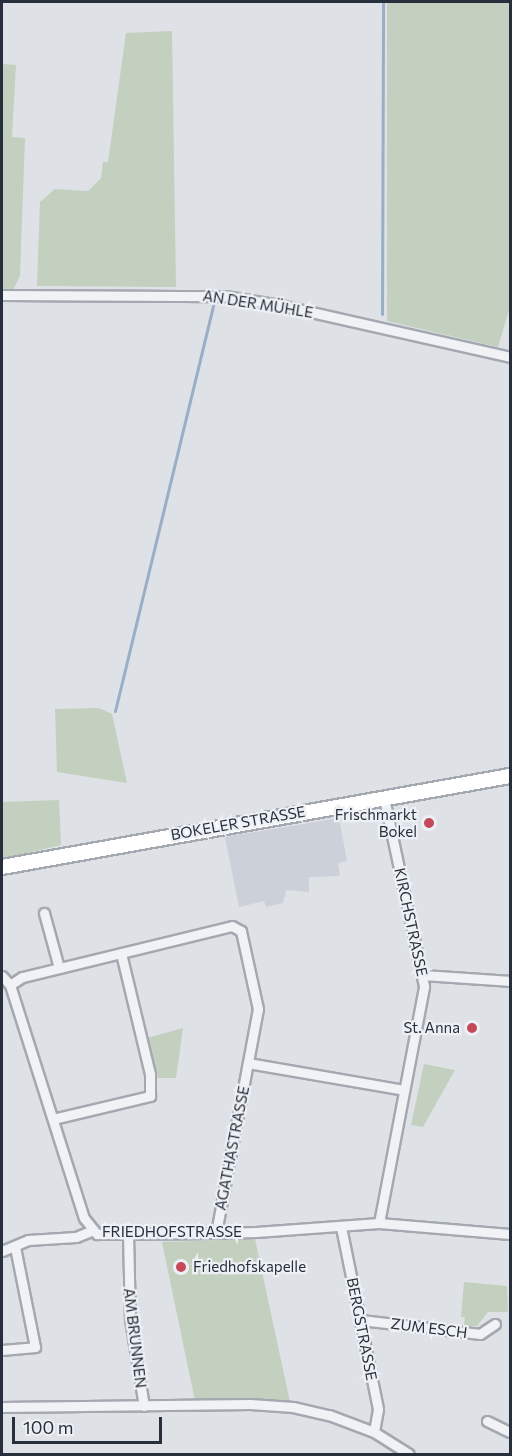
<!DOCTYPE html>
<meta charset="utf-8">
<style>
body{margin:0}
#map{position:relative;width:512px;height:1456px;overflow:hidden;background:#dee1e6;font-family:Commissioner,sans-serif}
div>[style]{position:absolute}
.built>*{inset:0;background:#ccd0d8}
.green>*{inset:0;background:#c3d0bf}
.stream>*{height:3px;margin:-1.5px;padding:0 1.5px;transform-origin:1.5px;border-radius:1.5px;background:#9aaec5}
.roads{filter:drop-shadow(2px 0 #a4a8b0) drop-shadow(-2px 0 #a4a8b0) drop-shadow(0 2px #a4a8b0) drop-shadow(0 -2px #a4a8b0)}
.minor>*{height:9px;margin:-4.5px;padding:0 4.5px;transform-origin:4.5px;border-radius:4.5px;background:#f0f2f5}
.secondary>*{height:14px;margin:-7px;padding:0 7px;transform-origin:7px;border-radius:7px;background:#fff}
.dots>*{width:16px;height:16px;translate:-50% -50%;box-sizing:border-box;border:3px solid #edf0f4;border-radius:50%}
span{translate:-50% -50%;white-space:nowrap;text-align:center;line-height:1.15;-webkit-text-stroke:4.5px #edf0f4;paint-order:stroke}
.street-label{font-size:15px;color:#282f3c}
.poi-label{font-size:15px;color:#282f3c}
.right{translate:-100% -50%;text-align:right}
.left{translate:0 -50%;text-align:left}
.frame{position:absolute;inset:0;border:3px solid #282f3c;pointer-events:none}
.scale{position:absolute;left:12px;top:1417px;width:150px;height:27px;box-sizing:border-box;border:3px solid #282f3c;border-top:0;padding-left:8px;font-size:18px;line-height:21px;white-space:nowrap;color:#282f3c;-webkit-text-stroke:4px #edf0f4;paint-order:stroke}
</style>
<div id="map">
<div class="built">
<i style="clip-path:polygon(339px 818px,347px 861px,338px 863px,340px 876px,309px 877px,309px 892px,286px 890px,283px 903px,266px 907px,264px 901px,239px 907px,225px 837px)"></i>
</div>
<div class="green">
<i style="clip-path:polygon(387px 2px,510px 2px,510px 307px,498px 347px,387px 321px)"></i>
<i style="clip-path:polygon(172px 31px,176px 287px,37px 286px,40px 202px,55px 189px,88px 191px,101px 178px,103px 162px,108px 162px,126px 33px)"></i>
<i style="clip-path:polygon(2px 64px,16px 65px,12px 137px,25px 138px,20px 276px,13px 290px,2px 290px)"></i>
<i style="clip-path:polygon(99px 708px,112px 714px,127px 783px,57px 772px,55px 709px)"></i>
<i style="clip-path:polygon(59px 800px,61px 845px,2px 859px,2px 802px)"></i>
<i style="clip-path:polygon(183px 1028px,176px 1078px,157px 1078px,147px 1038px)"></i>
<i style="clip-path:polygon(424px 1064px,455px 1070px,423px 1127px,411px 1125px)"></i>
<i style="clip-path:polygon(255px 1239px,290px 1402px,195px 1401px,162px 1242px)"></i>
<i style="clip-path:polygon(464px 1282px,507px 1286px,508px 1312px,488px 1312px,477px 1326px,464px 1326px,465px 1317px,461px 1317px)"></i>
</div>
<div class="stream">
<i style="left:382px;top:314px;width:312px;rotate:-89.8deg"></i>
<i style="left:115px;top:711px;width:421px;rotate:-76.4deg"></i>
</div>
<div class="roads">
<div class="minor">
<i style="left:2px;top:295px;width:223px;rotate:0.3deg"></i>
<i style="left:225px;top:296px;width:56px;rotate:9.3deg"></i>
<i style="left:280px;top:305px;width:236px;rotate:12.7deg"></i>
<i style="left:44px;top:913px;width:57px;rotate:74.7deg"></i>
<i style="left:423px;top:975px;width:87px;rotate:3.9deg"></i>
<i style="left:2px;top:976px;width:12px;rotate:48deg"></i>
<i style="left:248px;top:1063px;width:158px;rotate:9.8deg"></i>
<i style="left:53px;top:1119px;width:100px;rotate:-13.3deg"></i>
<i style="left:150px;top:1096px;width:22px;rotate:-90deg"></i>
<i style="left:150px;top:1074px;width:124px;rotate:-103.5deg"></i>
<i style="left:379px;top:1223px;width:241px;rotate:-79.2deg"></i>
<i style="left:424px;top:986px;width:192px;rotate:-102deg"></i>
<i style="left:341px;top:1227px;width:186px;rotate:78.5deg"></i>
<i style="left:378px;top:1409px;width:23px;rotate:100deg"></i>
<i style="left:128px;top:1233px;width:86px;rotate:88.7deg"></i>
<i style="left:130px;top:1319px;width:88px;rotate:80.9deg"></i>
<i style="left:216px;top:1233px;width:228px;rotate:-79.4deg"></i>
<i style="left:258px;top:1009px;width:80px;rotate:-102.3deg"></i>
<i style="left:241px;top:931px;width:10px;rotate:-151deg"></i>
<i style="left:232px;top:926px;width:216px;rotate:166.3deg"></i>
<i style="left:22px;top:977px;width:14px;rotate:146deg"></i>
<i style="left:10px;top:985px;width:244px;rotate:72.4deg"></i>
<i style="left:84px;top:1218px;width:21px;rotate:51deg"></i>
<i style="left:97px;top:1234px;width:119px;rotate:-0.5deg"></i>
<i style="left:216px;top:1233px;width:40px;rotate:-1.4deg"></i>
<i style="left:256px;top:1232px;width:123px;rotate:-4.2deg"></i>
<i style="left:379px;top:1223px;width:131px;rotate:4.8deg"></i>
<i style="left:2px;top:1251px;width:28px;rotate:-23deg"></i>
<i style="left:28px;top:1240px;width:48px;rotate:-3.6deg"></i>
<i style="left:76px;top:1237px;width:16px;rotate:-22deg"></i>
<i style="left:361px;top:1320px;width:120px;rotate:6.7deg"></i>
<i style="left:480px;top:1334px;width:18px;rotate:-34deg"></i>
<i style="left:2px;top:1350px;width:33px;rotate:-5deg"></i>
<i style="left:35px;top:1347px;width:102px;rotate:-101.3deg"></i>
<i style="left:2px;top:1407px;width:248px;rotate:-0.7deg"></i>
<i style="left:250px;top:1404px;width:43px;rotate:4deg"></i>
<i style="left:293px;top:1407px;width:37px;rotate:13deg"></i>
<i style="left:329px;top:1415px;width:48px;rotate:20.7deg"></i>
<i style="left:374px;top:1432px;width:41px;rotate:32.2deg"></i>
<i style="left:487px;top:1421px;width:25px;rotate:26deg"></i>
</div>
<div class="secondary">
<i style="left:2px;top:867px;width:516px;rotate:-10.16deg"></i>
</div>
</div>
<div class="dots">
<i style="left:429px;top:823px;background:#c54959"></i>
<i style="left:472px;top:1028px;background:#c54959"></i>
<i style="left:181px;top:1267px;background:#c54959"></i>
</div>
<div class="street-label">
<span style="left:258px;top:304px;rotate:9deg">AN DER MÜHLE</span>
<span style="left:238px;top:823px;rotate:-10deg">BOKELER STRASSE</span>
<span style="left:411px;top:922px;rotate:78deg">KIRCHSTRASSE</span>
<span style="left:232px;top:1148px;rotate:-79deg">AGATHASTRASSE</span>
<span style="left:172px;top:1232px">FRIEDHOFSTRASSE</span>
<span style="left:429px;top:1328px;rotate:7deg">ZUM ESCH</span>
<span style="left:362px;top:1329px;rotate:79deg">BERGSTRASSE</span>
<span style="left:135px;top:1338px;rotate:83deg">AM BRUNNEN</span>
</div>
<div class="poi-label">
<span class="right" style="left:417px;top:823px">Frischmarkt<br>Bokel</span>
<span class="right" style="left:460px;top:1028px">St. Anna</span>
<span class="left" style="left:193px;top:1267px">Friedhofskapelle</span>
</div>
<div class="frame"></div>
<div class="scale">100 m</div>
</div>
